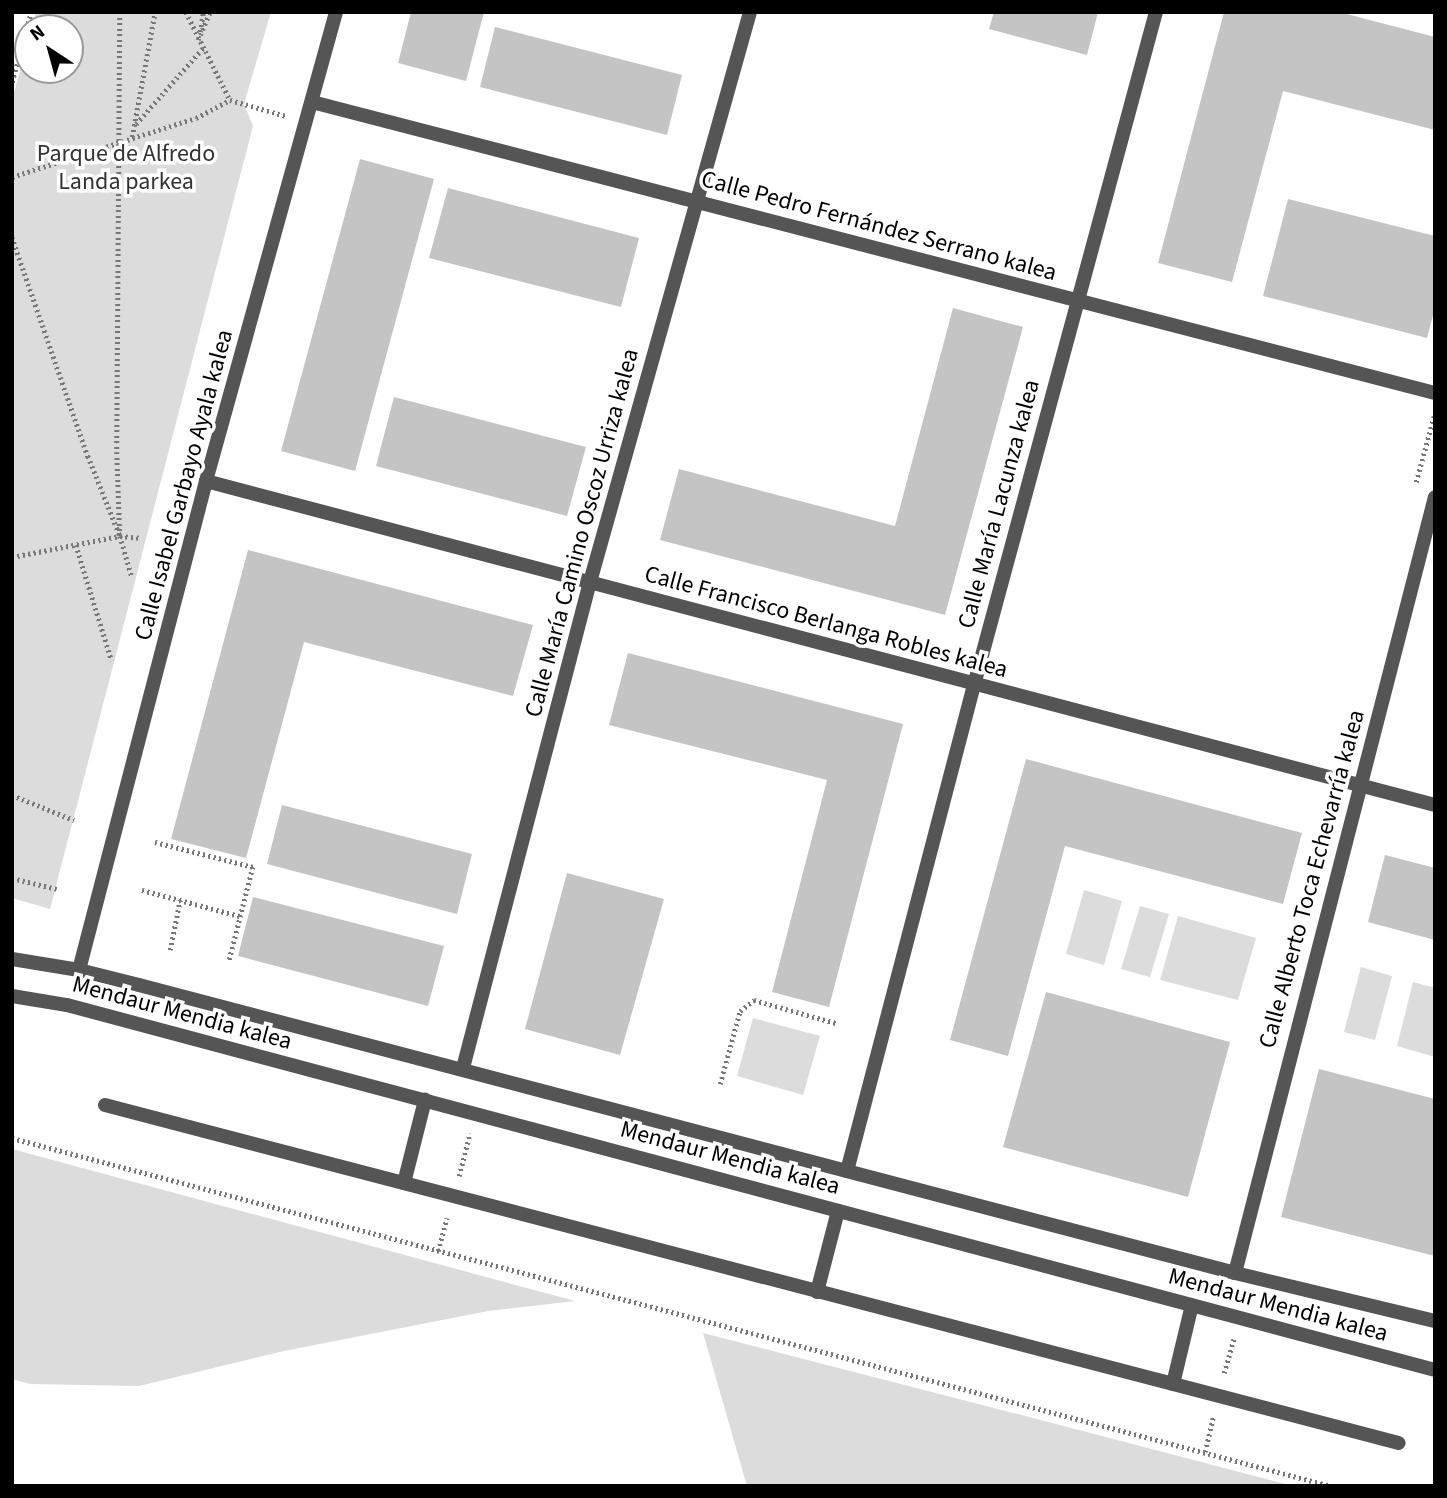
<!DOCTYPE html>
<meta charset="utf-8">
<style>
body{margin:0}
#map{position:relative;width:1447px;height:1498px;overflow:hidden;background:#fff;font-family:"Source Sans 3",sans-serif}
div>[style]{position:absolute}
.green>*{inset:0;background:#dcdcdc}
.building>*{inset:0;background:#c4c4c4}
.path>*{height:4.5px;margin-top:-2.25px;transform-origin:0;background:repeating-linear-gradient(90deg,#777 0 2px,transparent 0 5.5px)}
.service>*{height:14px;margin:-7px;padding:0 7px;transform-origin:7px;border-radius:7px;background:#555}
.minor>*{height:14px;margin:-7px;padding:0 7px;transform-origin:7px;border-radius:7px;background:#555}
.tertiary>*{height:14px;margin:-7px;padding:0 7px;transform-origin:7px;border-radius:7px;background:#555}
span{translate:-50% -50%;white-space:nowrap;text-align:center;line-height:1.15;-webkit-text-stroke:7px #fff;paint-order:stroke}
.park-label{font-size:24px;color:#333}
.street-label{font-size:24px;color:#000}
.frame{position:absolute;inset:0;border:14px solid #000;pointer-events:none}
.north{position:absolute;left:14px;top:14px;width:70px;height:70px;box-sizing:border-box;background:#fff;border:2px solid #999;border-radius:50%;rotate:324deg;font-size:19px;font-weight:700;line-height:28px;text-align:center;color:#000}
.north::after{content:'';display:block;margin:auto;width:24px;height:32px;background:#000;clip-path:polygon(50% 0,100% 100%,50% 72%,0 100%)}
</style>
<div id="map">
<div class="green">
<i style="clip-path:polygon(36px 12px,271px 12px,244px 104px,253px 126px,50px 909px,12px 898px,12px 100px,28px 42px,28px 70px,70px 70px,70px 28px,32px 28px)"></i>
<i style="clip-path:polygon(1084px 890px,1122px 901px,1104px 965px,1066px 954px)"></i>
<i style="clip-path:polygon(1140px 906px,1169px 914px,1150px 977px,1121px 969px)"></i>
<i style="clip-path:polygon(1178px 916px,1256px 938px,1238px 1000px,1160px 980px)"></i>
<i style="clip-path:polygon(1361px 967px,1392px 976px,1375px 1040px,1344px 1032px)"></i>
<i style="clip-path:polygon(1413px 982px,1435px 988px,1435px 1057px,1397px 1046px)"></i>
<i style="clip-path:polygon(753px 1018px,820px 1036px,803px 1095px,737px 1076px)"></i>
<i style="clip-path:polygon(12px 1149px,575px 1301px,488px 1311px,284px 1351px,139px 1386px,30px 1384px,12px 1379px)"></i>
<i style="clip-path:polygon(703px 1333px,1033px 1418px,1293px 1486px,747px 1486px)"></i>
</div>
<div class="building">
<i style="clip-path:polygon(411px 12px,484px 12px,466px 81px,398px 63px)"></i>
<i style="clip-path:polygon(994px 12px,1098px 12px,1087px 55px,989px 29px)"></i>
<i style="clip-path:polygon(1224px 12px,1339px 12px,1435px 37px,1435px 130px,1283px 91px,1232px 282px,1158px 263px)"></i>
<i style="clip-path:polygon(495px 27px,682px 75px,667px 135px,480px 87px)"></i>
<i style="clip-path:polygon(360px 159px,434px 179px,355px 471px,281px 451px)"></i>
<i style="clip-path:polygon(448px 188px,639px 238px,621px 307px,429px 258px)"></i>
<i style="clip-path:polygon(1288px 199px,1435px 236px,1435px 308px,1427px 338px,1263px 296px)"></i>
<i style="clip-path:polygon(953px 308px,1023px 327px,945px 615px,660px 540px,679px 469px,895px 526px)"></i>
<i style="clip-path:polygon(394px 397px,586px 447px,567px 516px,376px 466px)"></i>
<i style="clip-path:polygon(248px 550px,533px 625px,513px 696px,304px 642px,246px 858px,171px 839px)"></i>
<i style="clip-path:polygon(628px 653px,903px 724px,829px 1007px,772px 992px,827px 780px,609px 725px)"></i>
<i style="clip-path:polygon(1026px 759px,1302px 833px,1283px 904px,1065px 846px,1008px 1056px,950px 1040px)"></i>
<i style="clip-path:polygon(282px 805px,472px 854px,457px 914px,267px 864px)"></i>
<i style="clip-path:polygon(1385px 855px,1435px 868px,1435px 940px,1368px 922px)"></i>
<i style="clip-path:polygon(567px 873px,664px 899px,620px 1055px,525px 1029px)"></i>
<i style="clip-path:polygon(253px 897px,444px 946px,428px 1006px,238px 956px)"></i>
<i style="clip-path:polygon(1046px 992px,1230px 1042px,1188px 1197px,1003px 1147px)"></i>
<i style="clip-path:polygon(1319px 1069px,1435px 1099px,1435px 1256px,1281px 1217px)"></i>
</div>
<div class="path">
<i style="left:120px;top:12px;width:440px;rotate:90.4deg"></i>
<i style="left:117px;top:452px;width:84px;rotate:88deg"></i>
<i style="left:186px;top:12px;width:98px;rotate:63.4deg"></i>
<i style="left:200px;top:32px;width:20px;rotate:-81deg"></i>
<i style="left:198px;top:40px;width:30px;rotate:-67deg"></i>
<i style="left:12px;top:82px;width:73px;rotate:-74.8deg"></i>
<i style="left:136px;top:124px;width:101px;rotate:-48.6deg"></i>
<i style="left:132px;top:137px;width:127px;rotate:-79.6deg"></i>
<i style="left:12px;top:177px;width:193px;rotate:-17.8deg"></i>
<i style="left:196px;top:118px;width:38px;rotate:-28deg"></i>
<i style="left:230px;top:100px;width:58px;rotate:15.9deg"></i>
<i style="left:12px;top:237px;width:232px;rotate:70.9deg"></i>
<i style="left:88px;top:456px;width:86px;rotate:68.2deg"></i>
<i style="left:120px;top:536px;width:43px;rotate:73.7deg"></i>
<i style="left:1416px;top:482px;width:68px;rotate:-74.7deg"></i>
<i style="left:76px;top:545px;width:121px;rotate:72.8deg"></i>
<i style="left:12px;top:557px;width:110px;rotate:-11deg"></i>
<i style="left:120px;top:536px;width:22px;rotate:5deg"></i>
<i style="left:12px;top:795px;width:67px;rotate:22deg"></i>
<i style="left:155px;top:842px;width:101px;rotate:14.3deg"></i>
<i style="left:253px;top:867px;width:98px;rotate:104.2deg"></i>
<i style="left:12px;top:878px;width:46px;rotate:13.7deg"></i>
<i style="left:142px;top:890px;width:101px;rotate:14.9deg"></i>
<i style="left:170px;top:950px;width:51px;rotate:-78.7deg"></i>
<i style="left:720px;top:1084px;width:76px;rotate:-74.7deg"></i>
<i style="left:740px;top:1011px;width:18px;rotate:-38deg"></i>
<i style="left:754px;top:1000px;width:85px;rotate:15.7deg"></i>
<i style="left:12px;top:1138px;width:1364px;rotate:14.78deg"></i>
<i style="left:459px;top:1176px;width:44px;rotate:-75.7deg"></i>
<i style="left:438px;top:1251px;width:34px;rotate:-75deg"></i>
<i style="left:1224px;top:1373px;width:36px;rotate:-74deg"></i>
<i style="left:1205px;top:1452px;width:37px;rotate:-77deg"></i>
</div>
<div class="service">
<i style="left:105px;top:1105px;width:1337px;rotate:14.64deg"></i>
<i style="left:404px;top:1183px;width:86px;rotate:-75.8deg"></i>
<i style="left:817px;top:1292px;width:84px;rotate:-75.5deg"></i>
<i style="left:1173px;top:1384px;width:81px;rotate:-76.5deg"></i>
</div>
<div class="minor">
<i style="left:312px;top:102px;width:1160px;rotate:14.53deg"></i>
<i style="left:206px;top:481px;width:1271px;rotate:14.77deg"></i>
<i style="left:79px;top:970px;width:505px;rotate:-75.44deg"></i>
<i style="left:206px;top:481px;width:487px;rotate:-74.5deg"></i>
<i style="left:463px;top:1068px;width:502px;rotate:-75.36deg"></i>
<i style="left:590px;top:582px;width:592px;rotate:-74.32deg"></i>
<i style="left:847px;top:1171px;width:502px;rotate:-75.36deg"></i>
<i style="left:974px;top:685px;width:697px;rotate:-74.87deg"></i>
<i style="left:1235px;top:1273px;width:801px;rotate:-75.55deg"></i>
</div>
<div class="tertiary">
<i style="left:12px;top:959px;width:68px;rotate:9.3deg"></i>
<i style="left:79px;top:970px;width:62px;rotate:14deg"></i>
<i style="left:139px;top:985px;width:1133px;rotate:14.72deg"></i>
<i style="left:1235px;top:1273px;width:206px;rotate:13.5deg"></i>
<i style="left:12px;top:996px;width:56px;rotate:9.3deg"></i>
<i style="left:67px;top:1005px;width:1416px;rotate:14.94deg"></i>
</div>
<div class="park-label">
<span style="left:126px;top:168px">Parque de Alfredo<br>Landa parkea</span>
</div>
<div class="street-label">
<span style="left:879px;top:226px;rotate:15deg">Calle Pedro Fernández Serrano kalea</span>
<span style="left:184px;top:485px;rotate:-75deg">Calle Isabel Garbayo Ayala kalea</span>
<span style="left:999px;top:504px;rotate:-75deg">Calle María Lacunza kalea</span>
<span style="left:582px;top:533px;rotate:-75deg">Calle María Camino Oscoz Urriza kalea</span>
<span style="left:826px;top:622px;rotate:15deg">Calle Francisco Berlanga Robles kalea</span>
<span style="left:1312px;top:879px;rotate:-75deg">Calle Alberto Toca Echevarría kalea</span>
<span style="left:182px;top:1013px;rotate:15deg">Mendaur Mendia kalea</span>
<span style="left:730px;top:1158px;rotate:15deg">Mendaur Mendia kalea</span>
<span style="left:1278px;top:1305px;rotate:15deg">Mendaur Mendia kalea</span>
</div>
<div class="frame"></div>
<div class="north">N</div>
</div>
